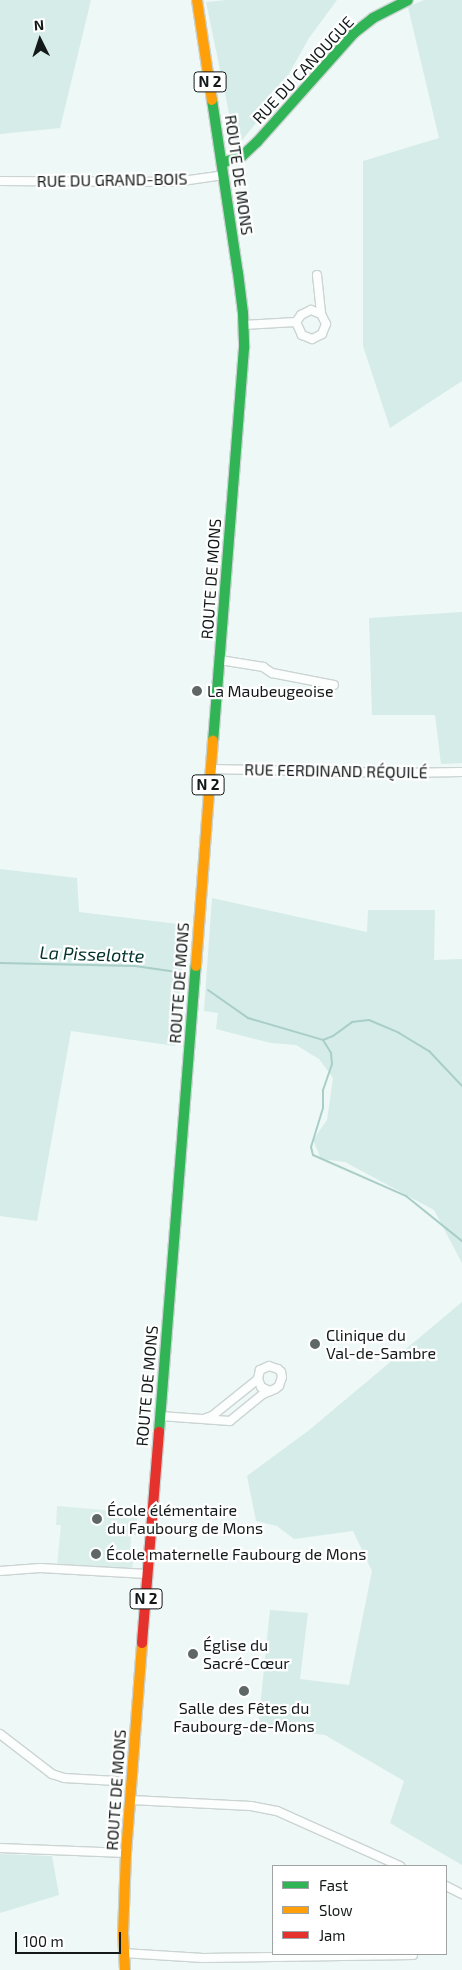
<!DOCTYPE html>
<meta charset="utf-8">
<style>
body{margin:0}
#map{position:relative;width:462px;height:1970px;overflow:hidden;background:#eef8f6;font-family:"Exo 2",sans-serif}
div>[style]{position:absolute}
.built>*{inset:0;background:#daeeea}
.green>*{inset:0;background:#d5ece8}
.stream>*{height:2px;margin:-1px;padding:0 1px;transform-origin:1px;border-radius:1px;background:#a9cec7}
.roads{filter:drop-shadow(1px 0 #cbd4d2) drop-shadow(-1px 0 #cbd4d2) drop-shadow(0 1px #cbd4d2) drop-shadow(0 -1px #cbd4d2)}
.street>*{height:8px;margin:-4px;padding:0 4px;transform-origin:4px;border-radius:4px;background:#fcfefe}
.fast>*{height:10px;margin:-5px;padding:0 5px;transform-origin:5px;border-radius:5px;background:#30b455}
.slow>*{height:10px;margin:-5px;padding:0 5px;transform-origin:5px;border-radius:5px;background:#ff9f0a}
.jam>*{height:10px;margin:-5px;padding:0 5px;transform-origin:5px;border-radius:5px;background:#e5322d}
.dots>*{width:14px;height:14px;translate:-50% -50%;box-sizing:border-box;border:2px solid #fff;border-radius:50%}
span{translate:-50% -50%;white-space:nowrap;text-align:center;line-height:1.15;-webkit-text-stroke:4.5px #fff;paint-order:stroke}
.shield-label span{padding:1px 4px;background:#fff;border:1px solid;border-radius:4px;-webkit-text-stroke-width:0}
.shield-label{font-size:15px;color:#121918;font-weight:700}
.street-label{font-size:16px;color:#121918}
.poi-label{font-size:16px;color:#121918}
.left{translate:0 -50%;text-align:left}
.water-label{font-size:18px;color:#01312b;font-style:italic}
.legend{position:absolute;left:272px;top:1865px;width:175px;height:90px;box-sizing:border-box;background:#fff;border:1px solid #a0a3a3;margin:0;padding:6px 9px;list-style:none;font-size:15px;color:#121918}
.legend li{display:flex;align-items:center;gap:10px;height:25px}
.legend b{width:25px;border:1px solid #a0a3a3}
.north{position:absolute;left:15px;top:15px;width:50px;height:50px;-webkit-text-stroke:4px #fff;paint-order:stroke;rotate:356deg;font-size:14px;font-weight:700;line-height:20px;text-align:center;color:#121918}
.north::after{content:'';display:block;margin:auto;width:18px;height:22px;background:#121918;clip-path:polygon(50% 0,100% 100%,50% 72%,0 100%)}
.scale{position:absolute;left:15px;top:1932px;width:106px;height:22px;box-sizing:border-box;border:2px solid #121918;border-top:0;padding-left:6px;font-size:15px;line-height:18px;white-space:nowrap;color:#121918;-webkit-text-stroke:4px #fff;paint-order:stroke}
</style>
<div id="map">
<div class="built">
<i style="clip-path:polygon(57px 1506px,138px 1513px,136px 1535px,131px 1536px,130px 1553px,134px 1555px,132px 1569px,123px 1571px,57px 1566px,61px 1525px,56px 1525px)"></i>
</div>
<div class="green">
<i style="clip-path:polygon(0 0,91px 0,60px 128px,0 134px)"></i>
<i style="clip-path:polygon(227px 0,337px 0,309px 38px,282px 86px,271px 96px,256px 123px,243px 139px,234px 144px,230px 142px,230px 118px,206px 2px)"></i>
<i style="clip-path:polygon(424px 0,462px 0,462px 381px,390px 428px,363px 346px,363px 161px,439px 138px,408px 7px)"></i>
<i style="clip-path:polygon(462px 612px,462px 763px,441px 764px,435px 715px,372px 715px,369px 618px)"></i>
<i style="clip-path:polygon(0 869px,77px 878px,79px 912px,186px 925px,175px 1046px,71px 1031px,37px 1221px,0 1216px)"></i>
<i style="clip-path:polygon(212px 898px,367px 932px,368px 910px,435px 910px,434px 960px,462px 959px,462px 1263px,434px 1210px,345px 1162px,321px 1159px,313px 1140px,327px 1120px,333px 1078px,319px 1059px,296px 1045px,271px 1043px,216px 1029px,218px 1013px,204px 1011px)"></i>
<i style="clip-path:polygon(462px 1302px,462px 1865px,390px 1823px,404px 1781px,325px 1735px,258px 1728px,270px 1610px,308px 1613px,300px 1679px,349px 1685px,372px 1571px,353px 1531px,294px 1539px,277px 1526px,256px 1521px,247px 1476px,308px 1431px)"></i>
<i style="clip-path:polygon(0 1854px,52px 1856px,59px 1895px,0 1913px)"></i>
</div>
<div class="stream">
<i style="left:0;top:963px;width:135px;rotate:1.3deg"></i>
<i style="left:135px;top:966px;width:37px;rotate:8deg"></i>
<i style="left:172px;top:971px;width:12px;rotate:31deg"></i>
<i style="left:208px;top:990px;width:49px;rotate:35deg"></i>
<i style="left:248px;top:1018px;width:78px;rotate:16.3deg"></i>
<i style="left:323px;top:1040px;width:11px;rotate:-22deg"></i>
<i style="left:333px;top:1036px;width:24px;rotate:-36deg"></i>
<i style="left:352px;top:1022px;width:17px;rotate:-7deg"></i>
<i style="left:369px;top:1020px;width:33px;rotate:23deg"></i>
<i style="left:399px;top:1033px;width:35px;rotate:31deg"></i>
<i style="left:429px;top:1051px;width:48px;rotate:46.7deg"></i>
<i style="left:323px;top:1040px;width:15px;rotate:58deg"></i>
<i style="left:331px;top:1053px;width:11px;rotate:85deg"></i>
<i style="left:332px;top:1064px;width:28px;rotate:109deg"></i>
<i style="left:323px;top:1090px;width:18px;rotate:90deg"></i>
<i style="left:323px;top:1108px;width:41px;rotate:107.1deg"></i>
<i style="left:311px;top:1147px;width:8px;rotate:76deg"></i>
<i style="left:313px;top:1155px;width:102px;rotate:23.8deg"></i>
<i style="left:406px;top:1196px;width:72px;rotate:38.8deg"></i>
</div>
<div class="roads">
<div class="street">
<i style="left:0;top:181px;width:175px;rotate:0.3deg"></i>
<i style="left:175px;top:182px;width:49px;rotate:-8.1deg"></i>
<i style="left:317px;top:275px;width:39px;rotate:84deg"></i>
<i style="left:321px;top:314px;width:11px;rotate:63deg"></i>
<i style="left:326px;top:324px;width:11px;rotate:112deg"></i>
<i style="left:322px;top:334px;width:11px;rotate:153deg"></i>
<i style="left:312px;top:339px;width:11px;rotate:-158deg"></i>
<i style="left:302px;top:335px;width:14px;rotate:-115deg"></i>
<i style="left:296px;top:322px;width:9px;rotate:-54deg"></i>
<i style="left:301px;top:315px;width:11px;rotate:-27deg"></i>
<i style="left:311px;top:310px;width:11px;rotate:22deg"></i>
<i style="left:243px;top:325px;width:53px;rotate:-3.2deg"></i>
<i style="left:220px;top:660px;width:44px;rotate:9.2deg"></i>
<i style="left:263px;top:667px;width:11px;rotate:34deg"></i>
<i style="left:272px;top:673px;width:63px;rotate:11deg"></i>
<i style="left:210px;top:769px;width:188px;rotate:1.2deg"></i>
<i style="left:398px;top:773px;width:64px;rotate:-0.9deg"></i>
<i style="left:160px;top:1416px;width:70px;rotate:4.1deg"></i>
<i style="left:230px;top:1421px;width:43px;rotate:-39.3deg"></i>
<i style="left:263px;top:1394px;width:13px;rotate:-23deg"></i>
<i style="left:275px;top:1389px;width:5px;rotate:-37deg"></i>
<i style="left:279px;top:1386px;width:9px;rotate:-72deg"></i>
<i style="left:282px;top:1377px;width:5px;rotate:-101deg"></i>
<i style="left:281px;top:1372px;width:4px;rotate:-135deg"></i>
<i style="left:278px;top:1369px;width:9px;rotate:-162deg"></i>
<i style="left:269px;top:1366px;width:10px;rotate:156deg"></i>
<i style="left:260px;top:1370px;width:9px;rotate:103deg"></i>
<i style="left:258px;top:1379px;width:9px;rotate:69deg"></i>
<i style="left:261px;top:1387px;width:10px;rotate:24deg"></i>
<i style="left:206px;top:1418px;width:6px;rotate:-18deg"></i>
<i style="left:212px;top:1416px;width:59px;rotate:-38.8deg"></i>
<i style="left:0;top:1571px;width:40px;rotate:-4.3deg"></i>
<i style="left:40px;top:1568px;width:107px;rotate:3.2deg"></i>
<i style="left:0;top:1734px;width:66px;rotate:37.6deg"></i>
<i style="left:52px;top:1774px;width:13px;rotate:18deg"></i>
<i style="left:64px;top:1778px;width:52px;rotate:3.3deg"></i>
<i style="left:131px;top:1800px;width:120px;rotate:2.9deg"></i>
<i style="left:251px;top:1806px;width:26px;rotate:11deg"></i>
<i style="left:277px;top:1811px;width:135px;rotate:24.1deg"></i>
<i style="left:0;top:1848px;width:126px;rotate:2.3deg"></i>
<i style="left:446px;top:1886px;width:18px;rotate:27deg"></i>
<i style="left:123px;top:1953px;width:80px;rotate:3.6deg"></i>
<i style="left:203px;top:1958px;width:210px;rotate:-0.8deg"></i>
</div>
<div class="fast">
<i style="left:212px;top:100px;width:175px;rotate:81.5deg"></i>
<i style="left:238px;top:273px;width:40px;rotate:82.9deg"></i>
<i style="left:243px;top:313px;width:35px;rotate:88deg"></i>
<i style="left:244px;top:348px;width:394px;rotate:94.5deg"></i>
<i style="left:222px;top:163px;width:21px;rotate:-19deg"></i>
<i style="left:242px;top:156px;width:21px;rotate:-43deg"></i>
<i style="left:257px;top:142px;width:146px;rotate:-48.3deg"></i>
<i style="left:354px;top:33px;width:24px;rotate:-38deg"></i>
<i style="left:373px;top:18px;width:39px;rotate:-27deg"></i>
<i style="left:159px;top:1432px;width:467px;rotate:-85.5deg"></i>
</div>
<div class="slow">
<i style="left:197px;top:0;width:101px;rotate:81.5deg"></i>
<i style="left:196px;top:966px;width:226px;rotate:-85.7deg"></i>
<i style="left:125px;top:1970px;width:35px;rotate:-93deg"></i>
<i style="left:123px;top:1935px;width:82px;rotate:-87.9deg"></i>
<i style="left:126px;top:1853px;width:211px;rotate:-85.6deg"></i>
</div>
<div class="jam">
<i style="left:142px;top:1643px;width:212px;rotate:-85.4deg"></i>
</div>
</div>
<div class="dots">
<i style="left:197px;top:691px;background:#5f6766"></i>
<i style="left:315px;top:1344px;background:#5f6766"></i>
<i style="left:97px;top:1519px;background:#5f6766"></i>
<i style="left:96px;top:1554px;background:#5f6766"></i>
<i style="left:193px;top:1654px;background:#5f6766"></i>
<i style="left:244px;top:1691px;background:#5f6766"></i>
</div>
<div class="shield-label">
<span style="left:210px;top:82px">N 2</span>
<span style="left:208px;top:785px">N 2</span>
<span style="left:146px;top:1599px">N 2</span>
</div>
<div class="street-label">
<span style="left:303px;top:70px;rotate:-47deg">RUE DU CANOUGUE</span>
<span style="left:239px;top:175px;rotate:82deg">ROUTE DE MONS</span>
<span style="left:112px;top:180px;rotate:-1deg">RUE DU GRAND-BOIS</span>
<span style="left:211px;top:579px;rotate:-86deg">ROUTE DE MONS</span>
<span style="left:336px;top:771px;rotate:1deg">RUE FERDINAND RÉQUILÉ</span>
<span style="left:179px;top:983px;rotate:-86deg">ROUTE DE MONS</span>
<span style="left:147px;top:1386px;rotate:-85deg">ROUTE DE MONS</span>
<span style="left:116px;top:1790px;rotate:-86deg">ROUTE DE MONS</span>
</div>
<div class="poi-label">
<span class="left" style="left:207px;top:691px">La Maubeugeoise</span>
<span class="left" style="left:326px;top:1344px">Clinique du<br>Val-de-Sambre</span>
<span class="left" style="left:107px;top:1519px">École élémentaire<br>du Faubourg de Mons</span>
<span class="left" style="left:106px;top:1554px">École maternelle Faubourg de Mons</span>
<span class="left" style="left:203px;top:1654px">Église du<br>Sacré-Cœur</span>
<span style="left:244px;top:1717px">Salle des Fêtes du<br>Faubourg-de-Mons</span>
</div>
<div class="water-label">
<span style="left:92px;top:954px;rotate:2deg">La Pisselotte</span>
</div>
<ul class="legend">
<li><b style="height:6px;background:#30b455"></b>Fast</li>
<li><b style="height:6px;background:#ff9f0a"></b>Slow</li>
<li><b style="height:6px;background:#e5322d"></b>Jam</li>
</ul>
<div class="north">N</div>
<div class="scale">100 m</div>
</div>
